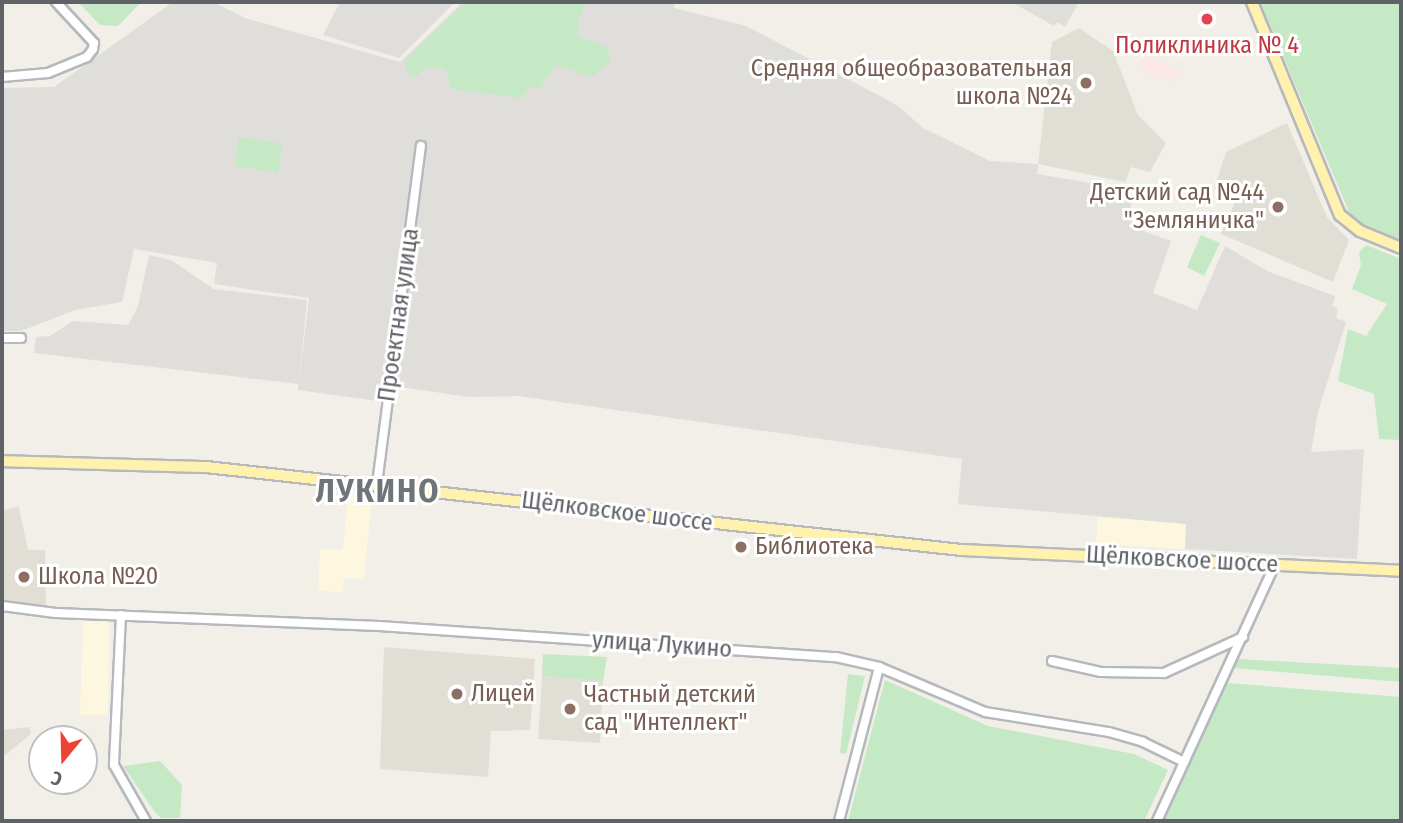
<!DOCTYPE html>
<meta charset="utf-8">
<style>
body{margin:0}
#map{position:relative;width:1403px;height:823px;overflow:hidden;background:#f1efe8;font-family:"Fira Sans Condensed",sans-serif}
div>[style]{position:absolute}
.commercial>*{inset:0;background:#fef7e0}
.industrial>*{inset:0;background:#e0deda}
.education>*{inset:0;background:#e1ded6}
.medical>*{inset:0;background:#fce8e6}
.green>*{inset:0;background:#c5e8c5}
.roads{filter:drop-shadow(2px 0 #b5b8bc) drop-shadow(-2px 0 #b5b8bc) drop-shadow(0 2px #b5b8bc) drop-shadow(0 -2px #b5b8bc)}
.minor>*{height:8px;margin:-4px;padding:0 4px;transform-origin:4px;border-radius:4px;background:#fff}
.major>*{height:10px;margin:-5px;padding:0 5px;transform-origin:5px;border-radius:5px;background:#fff2af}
.dots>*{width:19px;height:19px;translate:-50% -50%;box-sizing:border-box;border:4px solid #fff;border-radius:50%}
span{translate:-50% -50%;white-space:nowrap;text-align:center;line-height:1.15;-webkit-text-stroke:6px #fff;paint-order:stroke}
.health-label{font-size:24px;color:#be3a42}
.education-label{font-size:24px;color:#785e54}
.right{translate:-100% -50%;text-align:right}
.left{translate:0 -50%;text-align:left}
.street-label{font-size:24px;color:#5f6368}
.district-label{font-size:32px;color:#70757a;font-weight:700;letter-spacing:2px}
.frame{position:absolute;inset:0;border:4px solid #5f6368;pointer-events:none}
.north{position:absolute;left:28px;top:725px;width:70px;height:70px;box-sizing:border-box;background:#fff;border:2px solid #bfc1c3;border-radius:50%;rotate:199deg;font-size:19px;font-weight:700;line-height:28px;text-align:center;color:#5f6368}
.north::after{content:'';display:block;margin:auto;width:24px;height:32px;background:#ea4335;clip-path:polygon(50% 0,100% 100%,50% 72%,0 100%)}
</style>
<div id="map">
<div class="commercial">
<i style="clip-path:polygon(348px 493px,372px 496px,364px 579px,344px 578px,343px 592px,318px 591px,320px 549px,343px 549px)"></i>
<i style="clip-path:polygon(1098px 517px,1187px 524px,1185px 549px,1096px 544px)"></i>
<i style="clip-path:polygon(83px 620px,109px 621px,108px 715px,80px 715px)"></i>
</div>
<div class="industrial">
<i style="clip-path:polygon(173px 2px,213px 2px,245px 18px,400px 62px,463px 2px,675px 2px,674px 8px,746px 26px,897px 105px,923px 128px,990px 161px,1038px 164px,1037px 174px,1128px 189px,1133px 195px,1129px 217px,1135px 228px,1171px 241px,1153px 293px,1197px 310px,1225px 246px,1269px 272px,1335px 296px,1332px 306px,1338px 309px,1336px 318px,1346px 322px,1318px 412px,1311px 452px,1364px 449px,1357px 559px,1185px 549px,1186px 524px,958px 504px,962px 459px,518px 396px,469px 397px,387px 385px,385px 402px,298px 390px,298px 384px,34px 353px,36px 337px,50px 336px,73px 321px,128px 325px,138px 306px,149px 255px,171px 260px,214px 289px,307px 300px,299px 383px,309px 298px,214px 284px,217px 263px,134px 249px,122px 302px,75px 310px,21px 331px,2px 331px,2px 88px,54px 87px)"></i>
<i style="clip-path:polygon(340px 2px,455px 2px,399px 58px,323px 35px)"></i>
<i style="clip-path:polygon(1011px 2px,1079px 2px,1065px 27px,1057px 22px,1054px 26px)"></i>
</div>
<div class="education">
<i style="clip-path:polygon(1079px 28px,1113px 51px,1138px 115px,1166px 143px,1150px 172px,1131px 167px,1125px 182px,1038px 164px,1052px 42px)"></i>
<i style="clip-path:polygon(1287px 123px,1327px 217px,1349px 240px,1333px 282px,1221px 234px,1237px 197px,1214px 189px,1226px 152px)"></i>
<i style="clip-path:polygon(19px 507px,28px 550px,45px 550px,46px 606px,2px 603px,2px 510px)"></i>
<i style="clip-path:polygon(384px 647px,535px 659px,530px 730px,491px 731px,488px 777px,380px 769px)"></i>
<i style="clip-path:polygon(542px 676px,603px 681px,600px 743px,538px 739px)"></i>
<i style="clip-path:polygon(30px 727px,31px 734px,5px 755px,2px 753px,2px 730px)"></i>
</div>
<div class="medical">
<i style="clip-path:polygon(1144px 56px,1180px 69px,1175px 83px,1139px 70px)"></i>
</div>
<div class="green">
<i style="clip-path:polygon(78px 2px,141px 2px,118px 26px,100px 25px)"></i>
<i style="clip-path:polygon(466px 2px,587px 2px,579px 18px,577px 36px,608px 48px,610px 62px,591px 77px,555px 65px,540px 88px,529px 87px,522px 98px,451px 89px,448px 72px,439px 67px,425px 68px,414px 78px,407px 73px,405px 60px)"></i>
<i style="clip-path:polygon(1260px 2px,1401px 2px,1401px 241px,1353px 221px)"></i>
<i style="clip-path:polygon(239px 137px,282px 144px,278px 173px,235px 166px)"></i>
<i style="clip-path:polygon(1201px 235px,1220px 243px,1204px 276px,1187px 267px)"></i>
<i style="clip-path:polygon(1366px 245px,1401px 259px,1401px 440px,1379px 439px,1374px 394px,1338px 381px,1348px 329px,1366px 336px,1387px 304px,1352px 289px,1361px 265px,1359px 252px)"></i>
<i style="clip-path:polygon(543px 654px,607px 657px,603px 681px,542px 676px)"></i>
<i style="clip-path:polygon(1238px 659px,1401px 668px,1401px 682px,1234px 668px)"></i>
<i style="clip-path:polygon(848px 674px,865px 676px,846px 754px,840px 753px)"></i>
<i style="clip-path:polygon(885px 680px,988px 726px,1134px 754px,1168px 770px,1144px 821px,848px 821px)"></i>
<i style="clip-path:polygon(1227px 683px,1401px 697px,1401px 821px,1157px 821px)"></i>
<i style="clip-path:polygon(160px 761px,182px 785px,180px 818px,161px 818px,155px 812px,123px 766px)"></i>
</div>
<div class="roads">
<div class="minor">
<i style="left:2px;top:77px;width:46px;rotate:-5deg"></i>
<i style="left:48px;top:73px;width:42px;rotate:-22.3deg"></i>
<i style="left:87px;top:57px;width:10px;rotate:-53deg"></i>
<i style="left:93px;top:49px;width:6px;rotate:-81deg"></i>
<i style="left:94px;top:43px;width:56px;rotate:-132.8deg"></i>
<i style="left:2px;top:338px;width:19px"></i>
<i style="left:377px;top:484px;width:341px;rotate:-82.6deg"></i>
<i style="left:2px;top:606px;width:54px;rotate:7.4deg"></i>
<i style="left:56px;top:613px;width:323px;rotate:2.3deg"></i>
<i style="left:379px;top:626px;width:458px;rotate:3.9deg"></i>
<i style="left:836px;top:657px;width:44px;rotate:13.1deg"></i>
<i style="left:879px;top:667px;width:115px;rotate:23deg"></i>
<i style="left:985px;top:712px;width:126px;rotate:9.2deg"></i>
<i style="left:1109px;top:732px;width:35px;rotate:16deg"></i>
<i style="left:1143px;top:742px;width:46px;rotate:26deg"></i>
<i style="left:121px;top:615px;width:150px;rotate:92.7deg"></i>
<i style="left:114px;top:765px;width:64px;rotate:60.3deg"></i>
<i style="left:1052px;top:661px;width:50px;rotate:12.7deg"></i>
<i style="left:1101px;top:672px;width:63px;rotate:0.9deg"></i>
<i style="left:1164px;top:673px;width:87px;rotate:-24.5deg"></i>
<i style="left:839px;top:821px;width:159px;rotate:-75.4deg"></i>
<i style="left:1157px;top:821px;width:283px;rotate:-65.3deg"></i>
</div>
<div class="major">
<i style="left:1252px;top:2px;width:230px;rotate:67.6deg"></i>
<i style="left:1340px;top:215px;width:26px;rotate:39deg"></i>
<i style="left:1360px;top:231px;width:44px;rotate:22.5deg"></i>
<i style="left:2px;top:461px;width:204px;rotate:1.7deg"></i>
<i style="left:206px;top:467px;width:761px;rotate:6.27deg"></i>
<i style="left:962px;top:550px;width:440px;rotate:2.7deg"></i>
</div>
</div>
<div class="dots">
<i style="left:1207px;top:19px;background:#e0444e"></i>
<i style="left:1086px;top:83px;background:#8d6e63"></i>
<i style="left:1278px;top:207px;background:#8d6e63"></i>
<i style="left:741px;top:547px;background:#8d6e63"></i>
<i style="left:24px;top:577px;background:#8d6e63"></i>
<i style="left:457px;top:694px;background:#8d6e63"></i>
<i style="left:570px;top:709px;background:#8d6e63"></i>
</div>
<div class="health-label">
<span style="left:1207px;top:46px">Поликлиника № 4</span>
</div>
<div class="education-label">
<span class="right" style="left:1072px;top:83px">Средняя общеобразовательная<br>школа №24</span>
<span class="right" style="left:1264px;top:207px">Детский сад №44<br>"Земляничка"</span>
<span class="left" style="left:755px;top:547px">Библиотека</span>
<span class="left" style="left:38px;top:577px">Школа №20</span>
<span class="left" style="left:471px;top:694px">Лицей</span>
<span class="left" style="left:584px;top:709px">Частный детский<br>сад "Интеллект"</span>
</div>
<div class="street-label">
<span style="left:399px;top:315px;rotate:-82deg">Проектная улица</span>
<span style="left:617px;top:512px;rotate:7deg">Щёлковское шоссе</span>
<span style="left:1182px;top:560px;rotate:3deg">Щёлковское шоссе</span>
<span style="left:662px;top:645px;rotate:4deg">улица Лукино</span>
</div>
<div class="district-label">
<span style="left:378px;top:491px">ЛУКИНО</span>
</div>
<div class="frame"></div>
<div class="north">С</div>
</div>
